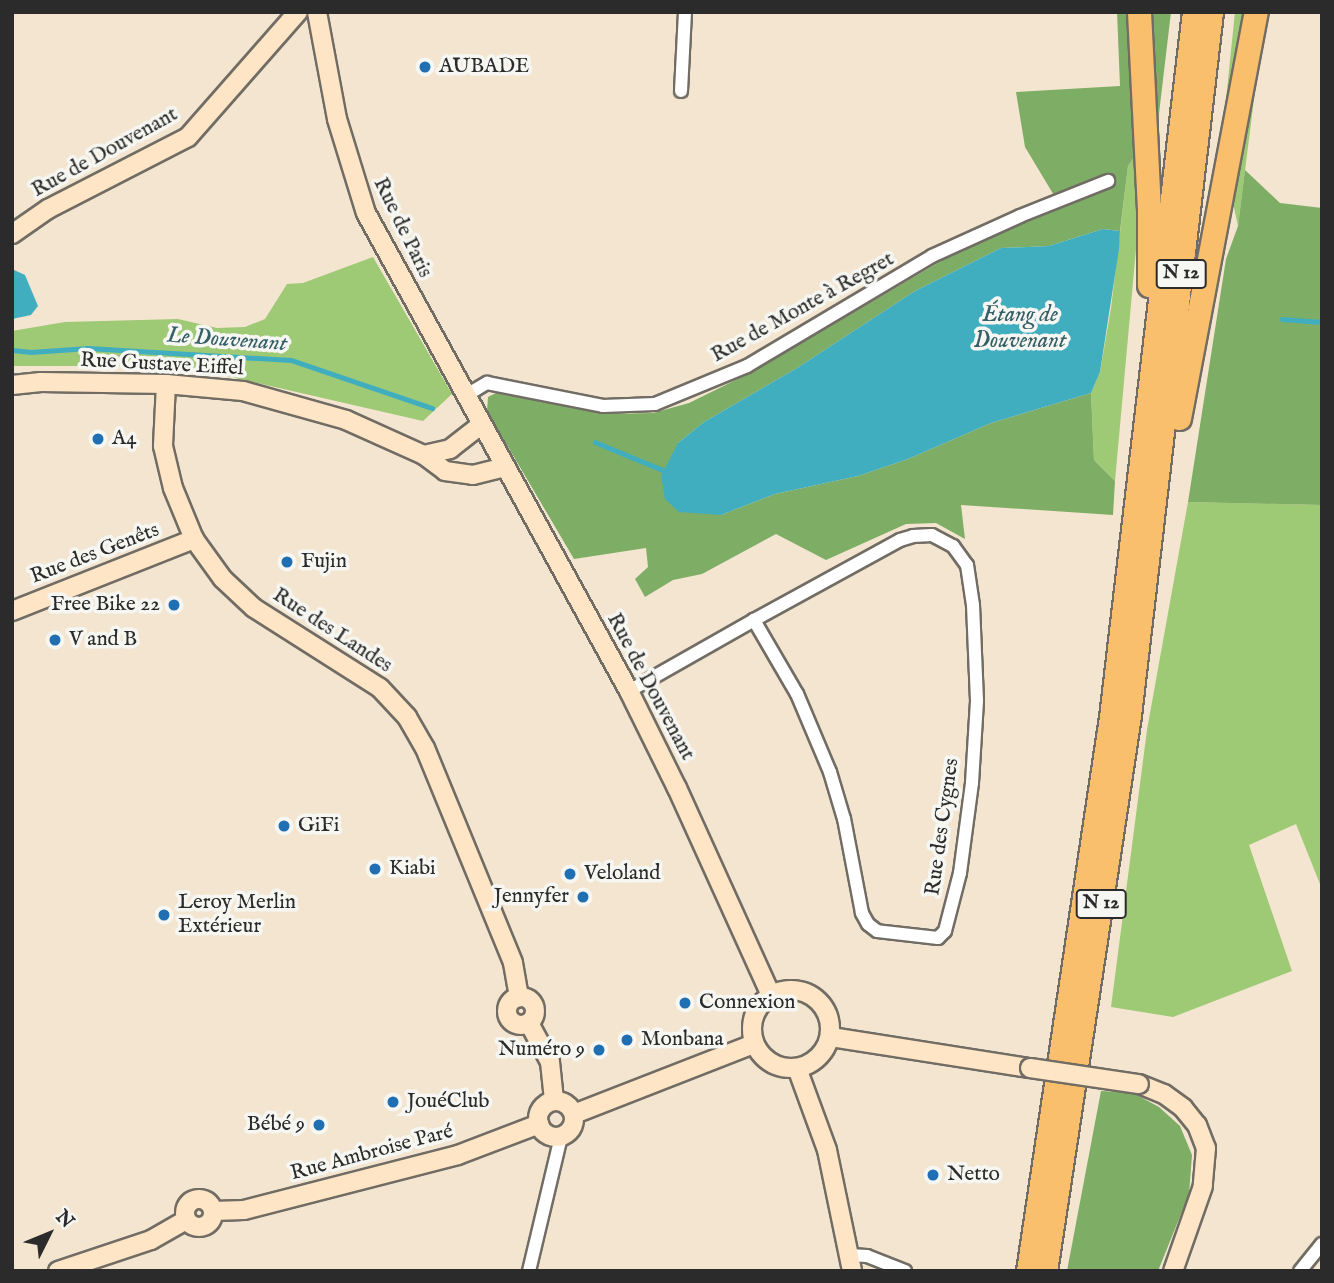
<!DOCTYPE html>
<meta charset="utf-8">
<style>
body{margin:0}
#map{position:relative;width:1334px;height:1283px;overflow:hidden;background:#f3e5cf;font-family:"IM FELL English",serif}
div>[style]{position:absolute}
.green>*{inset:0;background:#9ec975}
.forest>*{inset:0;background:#7ead66}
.water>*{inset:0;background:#41aebf}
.stream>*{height:4.5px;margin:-2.25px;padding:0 2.25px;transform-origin:2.25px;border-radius:2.25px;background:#41aebf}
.roads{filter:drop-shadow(2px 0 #716c64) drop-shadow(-2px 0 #716c64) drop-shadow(0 2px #716c64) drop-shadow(0 -2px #716c64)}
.street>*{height:12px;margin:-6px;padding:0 6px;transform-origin:6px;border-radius:6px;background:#fff}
.secondary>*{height:18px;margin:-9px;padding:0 9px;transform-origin:9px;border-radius:9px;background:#fde5c5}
.secondary>.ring{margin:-9px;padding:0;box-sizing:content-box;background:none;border:18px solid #fde5c5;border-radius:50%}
.highway>*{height:23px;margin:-11.5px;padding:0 11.5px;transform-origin:11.5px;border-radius:11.5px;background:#f9bf6d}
.bridges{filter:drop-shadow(2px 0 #716c64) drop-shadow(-2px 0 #716c64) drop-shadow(0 2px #716c64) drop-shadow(0 -2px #716c64)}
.secondary-bridge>*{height:18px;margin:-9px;padding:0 9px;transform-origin:9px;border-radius:9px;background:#fde5c5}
.dots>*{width:19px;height:19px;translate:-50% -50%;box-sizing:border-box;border:4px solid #f6f6f2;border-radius:50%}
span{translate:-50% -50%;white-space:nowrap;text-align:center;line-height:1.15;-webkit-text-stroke:7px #f6f6f2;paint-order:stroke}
.shield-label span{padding:2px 5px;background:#f6f6f2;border:2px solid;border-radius:5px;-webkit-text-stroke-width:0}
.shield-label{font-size:19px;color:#2b2b2b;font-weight:700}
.poi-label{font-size:21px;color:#2b2b2b}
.left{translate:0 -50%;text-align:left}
.right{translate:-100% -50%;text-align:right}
.street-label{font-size:21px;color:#2b2b2b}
.water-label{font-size:23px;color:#345f66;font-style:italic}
.frame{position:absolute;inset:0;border:14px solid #2b2b2b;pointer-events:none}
.north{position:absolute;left:14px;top:1199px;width:70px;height:70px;-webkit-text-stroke:5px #f6f6f2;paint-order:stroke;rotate:47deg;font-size:19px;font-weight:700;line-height:28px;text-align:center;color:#2b2b2b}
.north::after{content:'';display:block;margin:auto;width:24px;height:32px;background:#2b2b2b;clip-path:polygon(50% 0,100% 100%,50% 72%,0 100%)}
</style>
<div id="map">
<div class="green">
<i style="clip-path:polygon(1235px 12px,1265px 12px,1238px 226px,1221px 148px)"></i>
<i style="clip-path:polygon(1158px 122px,1137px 238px,1115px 481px,1094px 460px,1091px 393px,1100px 372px,1111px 308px,1128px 166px)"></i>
<i style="clip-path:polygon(373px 257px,452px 394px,423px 421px,183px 366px,12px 366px,12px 331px,65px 322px,178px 319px,217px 328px,245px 327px,265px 319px,287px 284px,303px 283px)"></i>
<i style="clip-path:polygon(1188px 502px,1322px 505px,1322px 889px,1296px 824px,1249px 845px,1292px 971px,1173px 1017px,1111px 1007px,1147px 730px)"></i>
</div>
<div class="forest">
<i style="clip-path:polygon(1117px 12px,1171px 12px,1158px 122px,1128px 166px,1120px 231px,1103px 229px,1049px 246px,1001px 248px,915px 291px,797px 368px,704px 422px,678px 443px,721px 515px,775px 494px,858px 476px,908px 459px,991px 423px,1091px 393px,1094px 460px,1115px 481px,1113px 515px,961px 505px,965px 539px,936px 523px,906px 524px,826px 560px,776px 534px,702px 574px,673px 580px,645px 597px,635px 579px,648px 567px,646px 548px,574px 559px,487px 411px,488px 397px,496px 393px,603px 414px,653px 413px,689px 403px,756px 370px,953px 254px,1061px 207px,1025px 147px,1016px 92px,1120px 86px)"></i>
<i style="clip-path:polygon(1245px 170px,1280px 203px,1322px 208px,1322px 505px,1188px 502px,1226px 259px,1238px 226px)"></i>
<i style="clip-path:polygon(1101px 1091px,1133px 1093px,1159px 1107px,1180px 1126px,1192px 1155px,1189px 1194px,1158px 1271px,1067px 1271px)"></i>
</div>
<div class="water">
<i style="clip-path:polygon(1103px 229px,1120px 231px,1119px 249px,1100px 372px,1091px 393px,991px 423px,908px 459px,858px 476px,775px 494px,721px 515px,679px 512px,665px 499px,661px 476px,678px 443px,704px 422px,797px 368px,915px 291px,1001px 248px,1049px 246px)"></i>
<i style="clip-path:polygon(12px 269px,25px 275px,38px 306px,31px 315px,12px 319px)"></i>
</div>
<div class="stream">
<i style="left:1282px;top:319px;width:40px;rotate:4.3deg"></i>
<i style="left:12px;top:350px;width:19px;rotate:6deg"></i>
<i style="left:31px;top:352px;width:57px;rotate:-4deg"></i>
<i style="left:88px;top:348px;width:203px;rotate:3.4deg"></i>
<i style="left:291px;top:360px;width:149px;rotate:18.8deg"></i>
<i style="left:595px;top:442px;width:74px;rotate:22.4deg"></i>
</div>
<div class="roads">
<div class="street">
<i style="left:681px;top:91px;width:79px;rotate:-87.1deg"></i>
<i style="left:465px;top:396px;width:26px;rotate:-31deg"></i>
<i style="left:487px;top:383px;width:118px;rotate:11.2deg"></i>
<i style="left:603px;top:406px;width:52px;rotate:-2.2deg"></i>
<i style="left:655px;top:404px;width:100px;rotate:-22.4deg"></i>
<i style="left:747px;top:366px;width:215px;rotate:-30.7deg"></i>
<i style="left:932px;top:256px;width:97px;rotate:-24.4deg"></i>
<i style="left:1020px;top:216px;width:95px;rotate:-21.7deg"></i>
<i style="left:629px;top:691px;width:144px;rotate:-29.6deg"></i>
<i style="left:754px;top:620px;width:166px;rotate:-28.7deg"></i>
<i style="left:900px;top:540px;width:14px;rotate:-17deg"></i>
<i style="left:913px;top:536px;width:19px;rotate:-3deg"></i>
<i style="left:932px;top:535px;width:24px;rotate:28deg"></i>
<i style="left:953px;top:546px;width:24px;rotate:54deg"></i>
<i style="left:967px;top:565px;width:40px;rotate:81.5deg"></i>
<i style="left:973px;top:605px;width:96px;rotate:87.6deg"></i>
<i style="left:977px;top:701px;width:82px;rotate:93.5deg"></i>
<i style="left:972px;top:783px;width:91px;rotate:97.6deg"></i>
<i style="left:960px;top:873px;width:60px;rotate:104.5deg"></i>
<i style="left:945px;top:931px;width:10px;rotate:135deg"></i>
<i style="left:938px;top:938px;width:61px;rotate:-173.5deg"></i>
<i style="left:877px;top:931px;width:11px;rotate:-142deg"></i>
<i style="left:868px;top:924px;width:13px;rotate:-119deg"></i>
<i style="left:862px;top:913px;width:96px;rotate:-100.8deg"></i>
<i style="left:844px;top:819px;width:49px;rotate:-106.6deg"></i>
<i style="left:830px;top:772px;width:85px;rotate:-112.9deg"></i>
<i style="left:797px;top:694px;width:86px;rotate:-120.2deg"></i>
<i style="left:849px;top:1255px;width:18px;rotate:3deg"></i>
<i style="left:867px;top:1256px;width:41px;rotate:21.5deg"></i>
<i style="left:529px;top:1271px;width:138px;rotate:-76.6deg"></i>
<i style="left:1300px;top:1271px;width:35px;rotate:-51deg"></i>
</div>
<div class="secondary">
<i style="left:317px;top:12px;width:109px;rotate:79.4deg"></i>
<i style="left:337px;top:119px;width:98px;rotate:72.9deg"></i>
<i style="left:366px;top:213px;width:546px;rotate:61.18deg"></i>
<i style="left:629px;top:691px;width:108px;rotate:63.7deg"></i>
<i style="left:677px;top:788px;width:227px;rotate:65.6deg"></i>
<i style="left:12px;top:234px;width:44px;rotate:-34.8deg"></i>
<i style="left:48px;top:209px;width:157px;rotate:-27.2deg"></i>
<i style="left:188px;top:137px;width:167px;rotate:-48.7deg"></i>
<i style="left:166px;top:384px;width:62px;rotate:92.8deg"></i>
<i style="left:163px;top:446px;width:43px;rotate:76.6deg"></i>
<i style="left:173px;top:488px;width:55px;rotate:67.6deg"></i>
<i style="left:194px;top:539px;width:49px;rotate:54.1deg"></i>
<i style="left:223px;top:579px;width:42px;rotate:43.1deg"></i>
<i style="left:254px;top:608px;width:149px;rotate:32.4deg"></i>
<i style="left:380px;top:688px;width:40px;rotate:47deg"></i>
<i style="left:407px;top:717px;width:36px;rotate:60deg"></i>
<i style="left:425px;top:748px;width:232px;rotate:67.7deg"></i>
<i style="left:513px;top:963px;width:35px;rotate:80deg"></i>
<i style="left:12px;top:385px;width:29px;rotate:-6deg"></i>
<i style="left:41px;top:382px;width:125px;rotate:0.9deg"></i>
<i style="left:166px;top:384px;width:77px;rotate:5.2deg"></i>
<i style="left:243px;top:391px;width:107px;rotate:15.7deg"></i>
<i style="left:346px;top:420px;width:85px;rotate:24.2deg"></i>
<i style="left:424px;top:455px;width:26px;rotate:37deg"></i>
<i style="left:445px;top:471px;width:28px;rotate:8deg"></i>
<i style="left:473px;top:475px;width:32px;rotate:-14deg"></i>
<i style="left:424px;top:455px;width:27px;rotate:-13deg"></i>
<i style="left:450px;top:449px;width:39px;rotate:-38deg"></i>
<i style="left:12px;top:611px;width:196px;rotate:-21.6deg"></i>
<i class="ring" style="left:752px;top:990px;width:60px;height:60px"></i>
<i class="ring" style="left:507px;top:997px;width:10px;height:10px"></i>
<i style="left:529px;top:1023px;width:44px;rotate:61.7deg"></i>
<i style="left:550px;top:1062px;width:39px;rotate:84deg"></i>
<i style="left:831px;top:1037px;width:201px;rotate:8.9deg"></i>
<i style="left:797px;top:1068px;width:87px;rotate:69.9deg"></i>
<i style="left:827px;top:1150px;width:124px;rotate:78.3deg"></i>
<i style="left:1139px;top:1084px;width:27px;rotate:22deg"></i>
<i style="left:1164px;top:1094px;width:24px;rotate:36deg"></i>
<i style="left:1183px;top:1108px;width:22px;rotate:51deg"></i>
<i style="left:1197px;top:1125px;width:25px;rotate:69deg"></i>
<i style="left:1206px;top:1148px;width:38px;rotate:95deg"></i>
<i style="left:1203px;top:1186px;width:90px;rotate:109.4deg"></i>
<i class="ring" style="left:538px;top:1101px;width:18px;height:18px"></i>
<i style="left:574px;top:1114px;width:193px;rotate:-21.3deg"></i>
<i class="ring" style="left:185px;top:1199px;width:10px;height:10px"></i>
<i style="left:213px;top:1211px;width:31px;rotate:-2deg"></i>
<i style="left:244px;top:1210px;width:221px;rotate:-14.4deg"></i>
<i style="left:458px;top:1155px;width:87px;rotate:-20.9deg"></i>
<i style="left:58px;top:1271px;width:98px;rotate:-18.4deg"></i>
<i style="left:151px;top:1240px;width:40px;rotate:-29.7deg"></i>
</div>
<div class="highway">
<i style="left:1139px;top:12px;width:200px;rotate:87.1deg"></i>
<i style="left:1149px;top:212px;width:73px;rotate:90deg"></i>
<i style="left:1179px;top:418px;width:413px;rotate:-79.3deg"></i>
<i style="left:1028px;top:1271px;width:560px;rotate:-81.48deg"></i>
<i style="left:1111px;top:717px;width:710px;rotate:-83.29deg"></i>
<i style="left:1045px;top:1271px;width:562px;rotate:-81.41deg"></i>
<i style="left:1129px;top:715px;width:708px;rotate:-83.35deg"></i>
</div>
</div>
<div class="bridges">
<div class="secondary-bridge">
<i style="left:1030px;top:1068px;width:110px;rotate:8.4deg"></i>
</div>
</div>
<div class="dots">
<i style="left:425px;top:67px;background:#1f6fb2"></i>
<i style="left:98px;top:439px;background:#1f6fb2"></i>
<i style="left:287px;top:562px;background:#1f6fb2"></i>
<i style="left:174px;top:605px;background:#1f6fb2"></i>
<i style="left:55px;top:640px;background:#1f6fb2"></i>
<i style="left:284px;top:826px;background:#1f6fb2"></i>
<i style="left:375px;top:869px;background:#1f6fb2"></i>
<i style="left:570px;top:874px;background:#1f6fb2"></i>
<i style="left:583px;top:897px;background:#1f6fb2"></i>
<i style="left:164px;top:915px;background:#1f6fb2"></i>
<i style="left:685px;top:1003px;background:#1f6fb2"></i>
<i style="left:627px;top:1040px;background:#1f6fb2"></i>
<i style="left:599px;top:1050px;background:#1f6fb2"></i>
<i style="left:393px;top:1102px;background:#1f6fb2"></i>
<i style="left:319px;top:1125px;background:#1f6fb2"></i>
<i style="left:933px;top:1175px;background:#1f6fb2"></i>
</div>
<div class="shield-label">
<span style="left:1181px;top:274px">N 12</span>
<span style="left:1101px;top:904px">N 12</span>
</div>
<div class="poi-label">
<span class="left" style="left:439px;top:67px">AUBADE</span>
<span class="left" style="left:112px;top:439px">A4</span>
<span class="left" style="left:301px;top:562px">Fujin</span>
<span class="right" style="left:160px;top:605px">Free Bike 22</span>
<span class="left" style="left:69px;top:640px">V and B</span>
<span class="left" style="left:298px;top:826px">GiFi</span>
<span class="left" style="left:389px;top:869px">Kiabi</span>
<span class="left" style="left:584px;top:874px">Veloland</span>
<span class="right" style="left:569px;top:897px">Jennyfer</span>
<span class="left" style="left:178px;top:915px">Leroy Merlin<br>Extérieur</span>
<span class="left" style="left:699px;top:1003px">Connexion</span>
<span class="left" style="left:641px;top:1040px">Monbana</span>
<span class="right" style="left:585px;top:1050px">Numéro 9</span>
<span class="left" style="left:407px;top:1102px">JouéClub</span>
<span class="right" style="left:305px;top:1125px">Bébé 9</span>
<span class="left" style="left:947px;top:1175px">Netto</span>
</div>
<div class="street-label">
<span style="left:105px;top:153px;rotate:-29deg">Rue de Douvenant</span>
<span style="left:402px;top:228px;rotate:64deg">Rue de Paris</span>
<span style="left:803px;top:308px;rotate:-29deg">Rue de Monte à Regret</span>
<span style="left:162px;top:365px;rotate:3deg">Rue Gustave Eiffel</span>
<span style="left:95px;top:554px;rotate:-21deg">Rue des Genêts</span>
<span style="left:332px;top:631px;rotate:33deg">Rue des Landes</span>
<span style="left:650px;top:687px;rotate:62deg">Rue de Douvenant</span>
<span style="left:943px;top:827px;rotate:-82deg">Rue des Cygnes</span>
<span style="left:372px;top:1153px;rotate:-15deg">Rue Ambroise Paré</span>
</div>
<div class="water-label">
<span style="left:1020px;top:328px">Étang de<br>Douvenant</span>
<span style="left:227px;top:340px;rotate:4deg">Le Douvenant</span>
</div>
<div class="frame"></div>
<div class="north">N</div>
</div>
